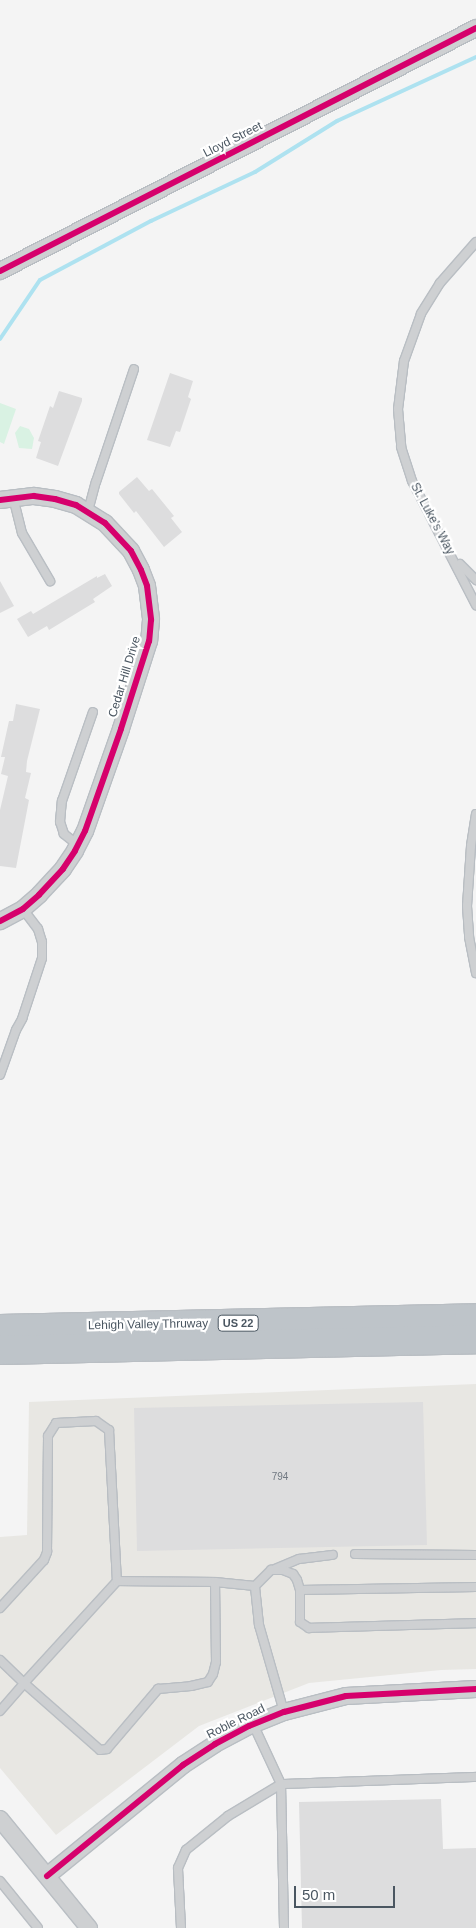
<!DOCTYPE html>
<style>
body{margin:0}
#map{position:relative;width:476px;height:1928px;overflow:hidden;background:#f4f4f4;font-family:Arial,sans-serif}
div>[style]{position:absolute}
.commercial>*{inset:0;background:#e8e7e3}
.green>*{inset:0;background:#d9f2e3}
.stream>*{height:4px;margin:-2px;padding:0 2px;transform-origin:2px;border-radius:2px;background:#aee2f0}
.building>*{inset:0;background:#ddddde}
.roads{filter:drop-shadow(1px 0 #b9bec3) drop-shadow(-1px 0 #b9bec3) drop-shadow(0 1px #b9bec3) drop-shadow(0 -1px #b9bec3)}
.lane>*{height:8px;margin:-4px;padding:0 4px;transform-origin:4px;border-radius:4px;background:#ced0d2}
.street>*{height:16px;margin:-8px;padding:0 8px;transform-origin:8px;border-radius:8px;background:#ced0d2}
.highway>*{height:28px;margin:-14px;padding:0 14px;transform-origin:14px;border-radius:14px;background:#bec4c9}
.cycleway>*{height:6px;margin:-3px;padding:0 3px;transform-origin:3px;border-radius:3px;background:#d6006c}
span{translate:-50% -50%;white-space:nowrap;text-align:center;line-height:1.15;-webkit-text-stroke:4.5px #fff;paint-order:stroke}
.number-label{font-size:10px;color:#707881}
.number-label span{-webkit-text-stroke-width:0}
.shield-label span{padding:1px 4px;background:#fff;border:1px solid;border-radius:4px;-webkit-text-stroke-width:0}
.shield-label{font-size:11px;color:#4a5661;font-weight:700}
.street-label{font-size:12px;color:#4a5661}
.scale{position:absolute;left:294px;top:1886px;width:101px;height:22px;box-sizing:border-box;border:2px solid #4a5661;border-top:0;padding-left:6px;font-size:15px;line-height:18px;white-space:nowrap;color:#4a5661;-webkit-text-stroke:4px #fff;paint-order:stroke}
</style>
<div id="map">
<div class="commercial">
<i style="clip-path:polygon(476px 1384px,476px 1669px,441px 1670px,309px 1683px,199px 1726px,56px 1835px,0 1768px,0 1537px,27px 1535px,29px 1402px)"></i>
</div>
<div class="green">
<i style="clip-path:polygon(0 403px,16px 409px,4px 444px,0 442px)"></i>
<i style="clip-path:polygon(20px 426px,29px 429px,34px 438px,32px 449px,19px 448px,15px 433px)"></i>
</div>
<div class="stream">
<i style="left:0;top:339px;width:71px;rotate:-55.9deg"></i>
<i style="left:40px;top:280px;width:126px;rotate:-28deg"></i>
<i style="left:151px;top:221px;width:115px;rotate:-25.2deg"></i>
<i style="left:255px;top:172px;width:97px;rotate:-31.9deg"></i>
<i style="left:337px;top:121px;width:153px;rotate:-24.7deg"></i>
</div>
<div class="building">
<i style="clip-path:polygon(170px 373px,193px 381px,188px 397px,191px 399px,180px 432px,176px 431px,170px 447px,147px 440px)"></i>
<i style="clip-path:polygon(59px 391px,82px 398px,82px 401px,58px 466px,36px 458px,41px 442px,38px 441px,50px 406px,53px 408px)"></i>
<i style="clip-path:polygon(137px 477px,149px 491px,152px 489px,174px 516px,171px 518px,182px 532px,164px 547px,136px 511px,134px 513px,119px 494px,119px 492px)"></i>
<i style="clip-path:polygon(105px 574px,112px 586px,93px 599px,95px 602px,49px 630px,47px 626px,28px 637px,17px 619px,31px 611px,33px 614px,97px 576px,97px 578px)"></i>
<i style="clip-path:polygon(0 581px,14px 606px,0 613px)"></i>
<i style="clip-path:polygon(16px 704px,40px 709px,27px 761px,26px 772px,31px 773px,25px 798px,29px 800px,16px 868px,0 866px,0 810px,8px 776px,1px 774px,5px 757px,1px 757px,9px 721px,13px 721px)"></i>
<i style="clip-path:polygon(423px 1402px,427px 1545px,137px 1551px,134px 1408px)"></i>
<i style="clip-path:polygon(441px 1799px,443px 1849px,476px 1848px,476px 1928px,302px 1928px,299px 1802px)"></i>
</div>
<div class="roads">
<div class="lane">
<i style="left:476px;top:242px;width:55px;rotate:131.3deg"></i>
<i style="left:440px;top:283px;width:36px;rotate:122deg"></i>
<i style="left:421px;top:314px;width:50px;rotate:109.9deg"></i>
<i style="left:404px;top:361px;width:48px;rotate:97.1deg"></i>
<i style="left:398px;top:409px;width:38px;rotate:85deg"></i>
<i style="left:401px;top:447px;width:36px;rotate:72deg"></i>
<i style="left:412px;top:481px;width:140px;rotate:62.7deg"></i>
<i style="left:13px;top:497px;width:37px;rotate:76deg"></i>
<i style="left:22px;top:533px;width:56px;rotate:59.7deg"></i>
<i style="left:88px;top:511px;width:30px;rotate:-75deg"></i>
<i style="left:96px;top:482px;width:119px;rotate:-71.4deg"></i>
<i style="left:460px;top:564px;width:23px;rotate:45deg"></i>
<i style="left:476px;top:814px;width:32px;rotate:99deg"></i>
<i style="left:471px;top:846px;width:60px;rotate:93.8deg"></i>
<i style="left:467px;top:906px;width:31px;rotate:86deg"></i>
<i style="left:469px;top:937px;width:37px;rotate:79deg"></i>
<i style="left:78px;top:845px;width:18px;rotate:-142deg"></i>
<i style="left:64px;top:834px;width:13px;rotate:-108deg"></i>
<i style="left:60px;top:822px;width:21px;rotate:-85deg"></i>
<i style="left:62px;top:801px;width:94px;rotate:-70.8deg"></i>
<i style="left:0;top:1075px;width:48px;rotate:-70.4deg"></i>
<i style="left:16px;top:1030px;width:13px;rotate:-61deg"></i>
<i style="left:22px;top:1019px;width:64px;rotate:-71.8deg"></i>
<i style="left:42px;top:958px;width:16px;rotate:-90deg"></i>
<i style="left:42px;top:942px;width:14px;rotate:-107deg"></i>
<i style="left:38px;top:929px;width:25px;rotate:-127deg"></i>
<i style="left:355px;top:1554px;width:121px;rotate:0.5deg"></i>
<i style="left:275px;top:1569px;width:26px;rotate:-23deg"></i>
<i style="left:299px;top:1559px;width:34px;rotate:-7deg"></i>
<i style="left:300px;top:1590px;width:176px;rotate:-1deg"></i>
<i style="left:0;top:1608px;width:65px;rotate:-47.5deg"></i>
<i style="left:44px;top:1560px;width:9px;rotate:-69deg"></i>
<i style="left:47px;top:1552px;width:116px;rotate:-89.5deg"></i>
<i style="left:48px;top:1436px;width:15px;rotate:-58deg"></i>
<i style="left:56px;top:1423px;width:40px;rotate:-2.9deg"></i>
<i style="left:96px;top:1421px;width:16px;rotate:35deg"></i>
<i style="left:109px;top:1430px;width:151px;rotate:87deg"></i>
<i style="left:0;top:1660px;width:33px;rotate:44deg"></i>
<i style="left:24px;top:1683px;width:138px;rotate:-47.6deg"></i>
<i style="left:117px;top:1581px;width:98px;rotate:0.6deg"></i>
<i style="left:0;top:1711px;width:37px;rotate:-49deg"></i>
<i style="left:24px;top:1683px;width:101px;rotate:41.4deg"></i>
<i style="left:100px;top:1750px;width:7px;rotate:-8deg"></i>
<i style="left:107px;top:1749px;width:79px;rotate:-49.6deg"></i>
<i style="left:158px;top:1689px;width:33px;rotate:-5deg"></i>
<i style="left:191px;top:1686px;width:17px;rotate:-13deg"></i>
<i style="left:208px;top:1682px;width:9px;rotate:-58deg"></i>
<i style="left:213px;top:1674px;width:12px;rotate:-76deg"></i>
<i style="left:216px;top:1662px;width:80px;rotate:-90.7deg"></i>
<i style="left:215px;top:1582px;width:40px;rotate:5.7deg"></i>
<i style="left:284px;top:1712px;width:91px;rotate:-106deg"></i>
<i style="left:259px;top:1625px;width:39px;rotate:-96deg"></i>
<i style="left:255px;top:1586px;width:23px;rotate:-45deg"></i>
<i style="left:271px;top:1570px;width:12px"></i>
<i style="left:283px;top:1570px;width:11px;rotate:22deg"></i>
<i style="left:293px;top:1574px;width:7px;rotate:56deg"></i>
<i style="left:297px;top:1580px;width:10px;rotate:73deg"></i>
<i style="left:300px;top:1590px;width:32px;rotate:90deg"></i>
<i style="left:300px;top:1622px;width:11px;rotate:34deg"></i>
<i style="left:309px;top:1628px;width:167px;rotate:-1.7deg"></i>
<i style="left:253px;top:1724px;width:66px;rotate:65deg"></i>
<i style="left:281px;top:1784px;width:195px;rotate:-2.1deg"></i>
<i style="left:281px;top:1784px;width:144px;rotate:88.8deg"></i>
<i style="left:0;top:1881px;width:60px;rotate:51deg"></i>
<i style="left:181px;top:1928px;width:60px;rotate:-92.9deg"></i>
<i style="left:178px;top:1868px;width:20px;rotate:-66deg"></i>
<i style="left:186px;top:1850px;width:54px;rotate:-39deg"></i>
<i style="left:228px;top:1816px;width:62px;rotate:-31.1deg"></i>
</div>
<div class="street">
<i style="left:0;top:271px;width:534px;rotate:-27.04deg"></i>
<i style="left:0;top:500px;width:34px;rotate:-7deg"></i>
<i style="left:34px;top:496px;width:21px;rotate:8deg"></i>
<i style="left:55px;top:499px;width:22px;rotate:16deg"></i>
<i style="left:76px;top:505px;width:34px;rotate:32deg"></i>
<i style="left:105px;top:523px;width:38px;rotate:47deg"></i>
<i style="left:131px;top:551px;width:21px;rotate:62deg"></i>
<i style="left:141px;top:570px;width:17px;rotate:69deg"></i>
<i style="left:147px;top:586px;width:34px;rotate:83deg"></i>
<i style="left:151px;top:620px;width:21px;rotate:95deg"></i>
<i style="left:149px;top:641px;width:92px;rotate:107.7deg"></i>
<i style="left:121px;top:729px;width:108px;rotate:109.4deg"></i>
<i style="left:85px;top:831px;width:22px;rotate:117deg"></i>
<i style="left:75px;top:851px;width:22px;rotate:124deg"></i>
<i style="left:63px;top:869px;width:35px;rotate:133deg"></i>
<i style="left:39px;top:895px;width:21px;rotate:139deg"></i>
<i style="left:23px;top:909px;width:26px;rotate:152deg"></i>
<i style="left:0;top:1819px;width:141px;rotate:50.8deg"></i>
<i style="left:47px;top:1876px;width:176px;rotate:-39.2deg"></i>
<i style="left:183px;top:1765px;width:38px;rotate:-33deg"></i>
<i style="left:215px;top:1744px;width:38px;rotate:-28deg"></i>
<i style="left:249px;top:1726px;width:38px;rotate:-22deg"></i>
<i style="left:284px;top:1712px;width:64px;rotate:-14.5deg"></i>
<i style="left:346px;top:1696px;width:130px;rotate:-3.1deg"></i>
</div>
<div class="highway">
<i style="left:0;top:1329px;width:476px;rotate:-1.3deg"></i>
<i style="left:0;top:1350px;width:476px;rotate:-1.3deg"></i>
</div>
</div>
<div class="cycleway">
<i style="left:0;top:271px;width:534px;rotate:-27.04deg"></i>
<i style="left:0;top:500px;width:34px;rotate:-7deg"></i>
<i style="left:34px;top:496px;width:21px;rotate:8deg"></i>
<i style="left:55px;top:499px;width:22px;rotate:16deg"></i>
<i style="left:76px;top:505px;width:34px;rotate:32deg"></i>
<i style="left:105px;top:523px;width:38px;rotate:47deg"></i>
<i style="left:131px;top:551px;width:21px;rotate:62deg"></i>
<i style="left:141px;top:570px;width:17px;rotate:69deg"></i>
<i style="left:147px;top:586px;width:34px;rotate:83deg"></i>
<i style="left:151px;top:620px;width:21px;rotate:95deg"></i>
<i style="left:149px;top:641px;width:92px;rotate:107.7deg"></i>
<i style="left:121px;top:729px;width:108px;rotate:109.4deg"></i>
<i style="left:85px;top:831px;width:22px;rotate:117deg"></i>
<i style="left:75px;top:851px;width:22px;rotate:124deg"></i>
<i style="left:63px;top:869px;width:35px;rotate:133deg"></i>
<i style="left:39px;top:895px;width:21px;rotate:139deg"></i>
<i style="left:23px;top:909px;width:26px;rotate:152deg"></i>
<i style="left:47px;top:1876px;width:176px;rotate:-39.2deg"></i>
<i style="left:183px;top:1765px;width:38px;rotate:-33deg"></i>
<i style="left:215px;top:1744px;width:38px;rotate:-28deg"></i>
<i style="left:249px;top:1726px;width:38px;rotate:-22deg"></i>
<i style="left:284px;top:1712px;width:64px;rotate:-14.5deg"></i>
<i style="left:346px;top:1696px;width:130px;rotate:-3.1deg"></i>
</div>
<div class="number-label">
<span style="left:280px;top:1477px">794</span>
</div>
<div class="shield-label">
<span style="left:238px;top:1323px">US 22</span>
</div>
<div class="street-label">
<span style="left:233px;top:140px;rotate:-27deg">Lloyd Street</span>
<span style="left:432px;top:519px;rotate:62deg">St. Luke's Way</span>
<span style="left:125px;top:677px;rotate:-73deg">Cedar Hill Drive</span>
<span style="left:148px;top:1325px;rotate:-1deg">Lehigh Valley Thruway</span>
<span style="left:236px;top:1722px;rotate:-26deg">Roble Road</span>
</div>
<div class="scale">50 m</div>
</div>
